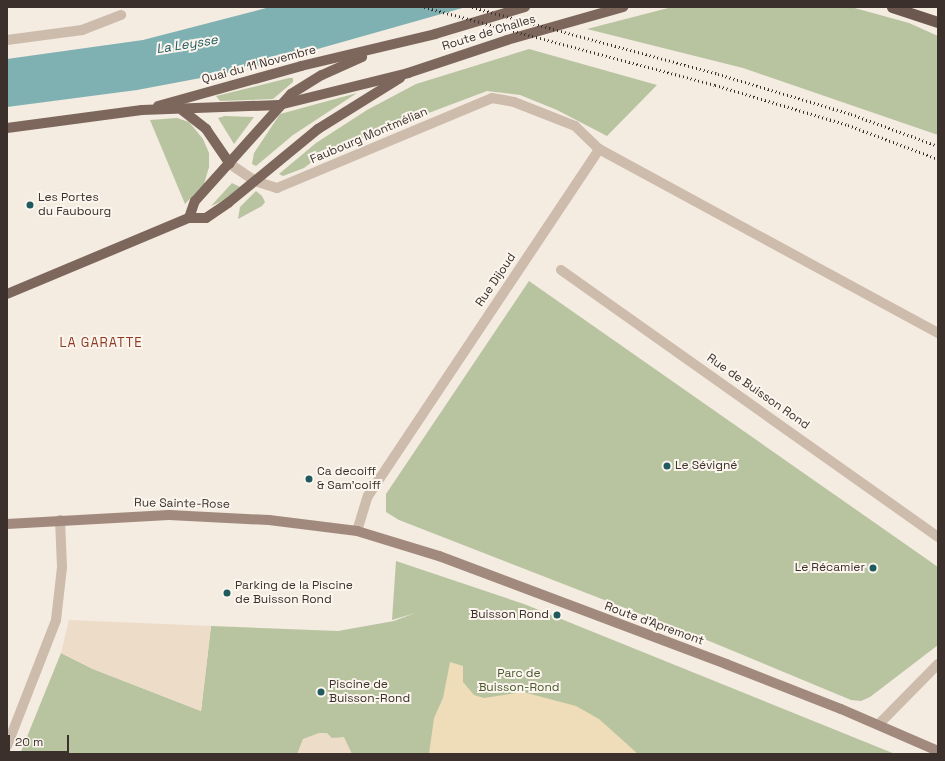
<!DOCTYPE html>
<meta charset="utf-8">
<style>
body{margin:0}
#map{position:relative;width:945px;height:761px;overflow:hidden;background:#f4ebe1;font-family:"Space Grotesk",sans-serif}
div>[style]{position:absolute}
.green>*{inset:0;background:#b8c4a0}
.sand>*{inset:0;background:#efdcb8}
.plaza>*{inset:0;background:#ecdcc8}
.water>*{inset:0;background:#7fb0b2}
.minor>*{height:10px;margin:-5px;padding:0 5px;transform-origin:5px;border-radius:5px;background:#cdbbac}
.secondary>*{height:10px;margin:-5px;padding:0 5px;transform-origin:5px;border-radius:5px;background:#a18a7d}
.primary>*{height:10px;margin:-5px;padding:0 5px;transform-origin:5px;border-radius:5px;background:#7d675c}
.trunk>*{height:11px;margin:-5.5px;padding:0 5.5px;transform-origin:5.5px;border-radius:5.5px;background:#6c584f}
.rail>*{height:3px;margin-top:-1.5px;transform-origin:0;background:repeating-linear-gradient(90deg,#3b302b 0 1px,transparent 0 4px)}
.dots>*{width:11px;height:11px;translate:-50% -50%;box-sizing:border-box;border:2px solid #fbf5ee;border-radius:50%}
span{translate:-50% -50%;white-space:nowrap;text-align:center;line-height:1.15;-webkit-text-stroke:4px #fbf5ee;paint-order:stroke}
.street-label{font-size:12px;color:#3b302b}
.poi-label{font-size:12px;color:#3b302b}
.left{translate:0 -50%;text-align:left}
.right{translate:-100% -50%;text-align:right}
.park-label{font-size:12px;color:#4a5a2e}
.water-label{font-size:13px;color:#1f5a5e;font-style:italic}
.neighbourhood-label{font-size:13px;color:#8c3b22;letter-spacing:1px}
.frame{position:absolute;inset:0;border:8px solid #3b302b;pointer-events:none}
.scale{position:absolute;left:8px;top:735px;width:61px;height:18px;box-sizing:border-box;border:2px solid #3b302b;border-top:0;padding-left:5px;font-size:12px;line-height:14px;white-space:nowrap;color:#3b302b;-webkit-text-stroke:3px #fbf5ee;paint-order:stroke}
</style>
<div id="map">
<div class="green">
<i style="clip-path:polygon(672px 7px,851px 7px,909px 23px,938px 36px,938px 135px,743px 68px,587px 29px)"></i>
<i style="clip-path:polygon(529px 49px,657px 85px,607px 136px,557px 110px,520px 95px,487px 91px,325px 152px,304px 168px,283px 176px,279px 174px,316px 143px,367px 110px,416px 84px)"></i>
<i style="clip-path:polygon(289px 78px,293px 78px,293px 82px,273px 99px,220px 101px,216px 96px)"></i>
<i style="clip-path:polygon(357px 93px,293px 135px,256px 166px,252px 164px,254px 153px,280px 114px)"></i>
<i style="clip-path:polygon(225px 116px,254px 117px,234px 144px,218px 118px)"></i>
<i style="clip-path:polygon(177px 118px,189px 122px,203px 139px,209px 153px,209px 167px,204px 184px,185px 204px,150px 120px)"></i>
<i style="clip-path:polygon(232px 183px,240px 187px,225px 200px,211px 206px)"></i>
<i style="clip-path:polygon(256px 191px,262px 196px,265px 202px,262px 206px,238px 219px,240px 207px)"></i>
<i style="clip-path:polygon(529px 281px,938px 567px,938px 645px,870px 697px,861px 701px,851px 700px,697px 636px,399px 520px,386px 512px,386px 494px)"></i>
<i style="clip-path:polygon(396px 561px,524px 604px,895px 754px,20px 754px,61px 653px,93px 669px,201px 711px,211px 626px,338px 631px,394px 621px,415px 613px,392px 620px)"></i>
</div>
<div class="sand">
<i style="clip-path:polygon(450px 662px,463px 666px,463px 682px,474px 695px,484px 698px,523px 692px,576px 706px,599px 719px,638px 754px,429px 754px,434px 718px,443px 698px)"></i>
</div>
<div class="plaza">
<i style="clip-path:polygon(69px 620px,211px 626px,201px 711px,93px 669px,61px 653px)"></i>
<i style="clip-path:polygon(319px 733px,327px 733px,332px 738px,344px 737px,352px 754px,297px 754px,303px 739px)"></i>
</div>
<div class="water">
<i style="clip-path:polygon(270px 7px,466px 7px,243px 70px,137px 90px,7px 107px,7px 59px,143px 40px)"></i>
</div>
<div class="minor">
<i style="left:7px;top:40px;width:76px;rotate:-7.6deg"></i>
<i style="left:82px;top:30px;width:42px;rotate:-21deg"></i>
<i style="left:230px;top:164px;width:30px;rotate:34deg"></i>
<i style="left:255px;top:181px;width:23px;rotate:18deg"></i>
<i style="left:277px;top:188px;width:233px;rotate:-22.7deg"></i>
<i style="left:492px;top:98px;width:22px;rotate:10deg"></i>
<i style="left:514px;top:102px;width:66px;rotate:21.5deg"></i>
<i style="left:575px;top:126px;width:33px;rotate:44deg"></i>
<i style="left:599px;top:149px;width:386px;rotate:28.5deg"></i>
<i style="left:561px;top:270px;width:462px;rotate:35.3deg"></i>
<i style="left:357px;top:531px;width:37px;rotate:-73deg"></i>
<i style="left:368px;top:496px;width:417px;rotate:-56.3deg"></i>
<i style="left:878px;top:725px;width:86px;rotate:-45.5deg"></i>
<i style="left:7px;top:746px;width:135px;rotate:-68.7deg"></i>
<i style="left:56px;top:620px;width:53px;rotate:-83.5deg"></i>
<i style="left:62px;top:567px;width:47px;rotate:-92.4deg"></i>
</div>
<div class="secondary">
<i style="left:7px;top:524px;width:162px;rotate:-3.2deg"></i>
<i style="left:169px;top:515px;width:100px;rotate:2.9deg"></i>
<i style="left:269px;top:520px;width:89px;rotate:7.1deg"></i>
<i style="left:357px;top:531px;width:86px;rotate:17deg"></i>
<i style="left:439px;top:556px;width:307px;rotate:20.6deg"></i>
<i style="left:726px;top:664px;width:123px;rotate:21.4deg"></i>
<i style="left:841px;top:709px;width:106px;rotate:23.4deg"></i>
</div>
<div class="primary">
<i style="left:158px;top:106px;width:148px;rotate:-15.6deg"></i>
<i style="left:301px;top:66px;width:138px;rotate:-13.4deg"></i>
<i style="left:435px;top:34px;width:94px;rotate:-16.7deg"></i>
<i style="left:182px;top:110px;width:31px;rotate:38deg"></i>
<i style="left:206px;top:129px;width:42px;rotate:55.6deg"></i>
<i style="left:7px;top:128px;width:136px;rotate:-7.6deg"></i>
<i style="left:142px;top:110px;width:137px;rotate:-2.1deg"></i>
<i style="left:279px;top:105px;width:133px;rotate:-13.9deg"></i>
<i style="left:408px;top:73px;width:104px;rotate:-18.4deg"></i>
<i style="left:507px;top:40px;width:121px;rotate:-15.9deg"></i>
<i style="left:189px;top:218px;width:18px;rotate:-71deg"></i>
<i style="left:195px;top:201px;width:144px;rotate:-48.1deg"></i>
<i style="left:291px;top:94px;width:36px;rotate:-32deg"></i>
<i style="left:322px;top:75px;width:44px;rotate:-24.2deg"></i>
<i style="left:7px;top:294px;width:197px;rotate:-22.7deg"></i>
<i style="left:189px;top:218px;width:17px"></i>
<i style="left:206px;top:218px;width:27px;rotate:-34deg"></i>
<i style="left:228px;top:203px;width:117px;rotate:-39.4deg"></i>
<i style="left:318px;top:129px;width:97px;rotate:-31.9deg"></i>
</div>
<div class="trunk">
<i style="left:892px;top:7px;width:48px;rotate:18.1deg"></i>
</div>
<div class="rail">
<i style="left:424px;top:7px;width:301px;rotate:15deg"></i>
<i style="left:715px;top:85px;width:139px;rotate:16.7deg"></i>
<i style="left:848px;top:125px;width:96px;rotate:20.7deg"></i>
<i style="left:472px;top:7px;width:255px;rotate:15.2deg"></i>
<i style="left:718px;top:74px;width:139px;rotate:16.7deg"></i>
<i style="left:851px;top:114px;width:93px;rotate:20.2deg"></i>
</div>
<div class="dots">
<i style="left:30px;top:205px;background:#1f5a5e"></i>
<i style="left:667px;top:466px;background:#1f5a5e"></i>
<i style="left:309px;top:479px;background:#1f5a5e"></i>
<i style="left:873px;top:568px;background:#1f5a5e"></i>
<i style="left:227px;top:593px;background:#1f5a5e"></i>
<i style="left:557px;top:615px;background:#1f5a5e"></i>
<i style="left:321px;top:692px;background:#1f5a5e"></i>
</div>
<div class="street-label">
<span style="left:489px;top:33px;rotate:-17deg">Route de Challes</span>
<span style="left:259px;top:65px;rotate:-15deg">Quai du 11 Novembre</span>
<span style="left:369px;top:136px;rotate:-23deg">Faubourg Montmélian</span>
<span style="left:496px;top:280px;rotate:-56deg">Rue Dijoud</span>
<span style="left:758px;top:392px;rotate:35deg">Rue de Buisson Rond</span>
<span style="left:182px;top:504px;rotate:1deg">Rue Sainte-Rose</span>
<span style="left:654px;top:624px;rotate:20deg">Route d'Apremont</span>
</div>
<div class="poi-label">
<span class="left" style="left:38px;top:205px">Les Portes<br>du Faubourg</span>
<span class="left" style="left:675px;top:466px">Le Sévigné</span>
<span class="left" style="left:317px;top:479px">Ca decoiff<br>&amp; Sam'coiff</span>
<span class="right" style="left:865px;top:568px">Le Récamier</span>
<span class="left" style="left:235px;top:593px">Parking de la Piscine<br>de Buisson Rond</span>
<span class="right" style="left:549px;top:615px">Buisson Rond</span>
<span class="left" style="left:329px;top:692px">Piscine de<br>Buisson-Rond</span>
</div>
<div class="park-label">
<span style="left:519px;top:681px">Parc de<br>Buisson-Rond</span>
</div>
<div class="water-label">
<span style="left:187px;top:45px;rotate:-9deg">La Leysse</span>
</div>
<div class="neighbourhood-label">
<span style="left:101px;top:343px">LA GARATTE</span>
</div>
<div class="frame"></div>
<div class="scale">20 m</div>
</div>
